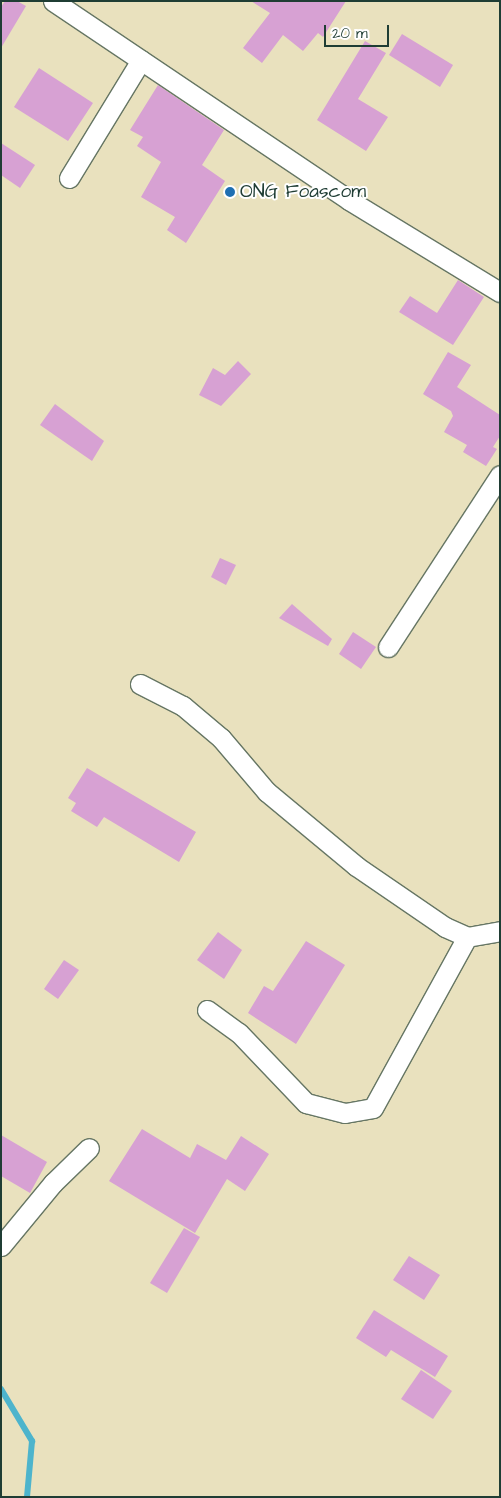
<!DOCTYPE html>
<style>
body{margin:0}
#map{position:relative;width:501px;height:1498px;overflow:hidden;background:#e9e1be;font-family:"Architects Daughter",sans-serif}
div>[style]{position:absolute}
.stream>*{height:6px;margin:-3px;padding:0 3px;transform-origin:3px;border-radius:3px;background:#4db4cc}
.building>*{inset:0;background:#d7a1d3}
.roads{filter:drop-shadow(1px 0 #667664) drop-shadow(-1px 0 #667664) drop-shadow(0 1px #667664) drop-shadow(0 -1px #667664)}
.street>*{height:19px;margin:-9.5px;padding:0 9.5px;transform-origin:9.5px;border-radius:9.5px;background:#fff}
.dots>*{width:14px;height:14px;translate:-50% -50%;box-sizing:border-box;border:2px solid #fff;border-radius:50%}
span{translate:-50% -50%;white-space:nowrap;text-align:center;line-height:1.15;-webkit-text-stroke:4px #fff;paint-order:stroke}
.poi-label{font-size:19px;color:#1f3d34}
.left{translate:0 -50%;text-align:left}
.frame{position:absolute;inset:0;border:2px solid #1f3d34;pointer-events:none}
.scale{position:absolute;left:324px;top:25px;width:65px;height:22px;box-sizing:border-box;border:2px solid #1f3d34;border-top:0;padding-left:6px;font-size:15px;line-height:18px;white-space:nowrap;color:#1f3d34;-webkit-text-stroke:4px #fff;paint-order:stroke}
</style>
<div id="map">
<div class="stream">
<i style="left:1px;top:1389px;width:61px;rotate:59.2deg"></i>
<i style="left:32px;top:1441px;width:56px;rotate:95.1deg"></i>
</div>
<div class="building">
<i style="clip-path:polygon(5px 1px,17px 1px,26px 6px,1px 48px,1px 7px)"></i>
<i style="clip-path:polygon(251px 1px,346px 1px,323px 37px,318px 33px,303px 51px,283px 35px,262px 63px,243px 48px,270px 13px)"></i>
<i style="clip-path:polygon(402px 34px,453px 65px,440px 87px,389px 55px)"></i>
<i style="clip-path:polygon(365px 41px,386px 53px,358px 99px,388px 117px,366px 151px,317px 120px)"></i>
<i style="clip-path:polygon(39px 68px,93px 103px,68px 141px,14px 107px)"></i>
<i style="clip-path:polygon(158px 85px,224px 130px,202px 165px,225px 181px,186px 243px,167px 230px,175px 217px,141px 197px,161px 162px,137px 146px,143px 137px,130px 130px)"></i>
<i style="clip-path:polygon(1px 143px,35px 165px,20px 188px,1px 175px)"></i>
<i style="clip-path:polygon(458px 280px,484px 297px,453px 345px,399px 312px,410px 296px,437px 313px)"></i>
<i style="clip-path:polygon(448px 352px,471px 365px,457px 387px,500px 415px,500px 436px,493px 447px,497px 449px,486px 466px,463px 452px,467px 445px,444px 432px,453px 416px,451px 411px,423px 394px)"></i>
<i style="clip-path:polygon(238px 361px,251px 374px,221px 406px,199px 395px,213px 368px,225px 375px)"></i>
<i style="clip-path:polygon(55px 404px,104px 441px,92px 461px,40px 425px)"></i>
<i style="clip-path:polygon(220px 558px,236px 565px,226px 585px,211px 577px)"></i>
<i style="clip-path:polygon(292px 604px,332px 639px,328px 646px,279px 618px)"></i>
<i style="clip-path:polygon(353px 632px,376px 647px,361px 669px,339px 654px)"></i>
<i style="clip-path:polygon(87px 768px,196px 832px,179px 862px,104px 817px,97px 827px,71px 811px,76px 803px,68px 798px)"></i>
<i style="clip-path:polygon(218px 932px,242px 950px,224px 979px,197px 960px)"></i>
<i style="clip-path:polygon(306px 941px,345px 965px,296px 1044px,248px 1013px,264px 986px,273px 991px)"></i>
<i style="clip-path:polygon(64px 960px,79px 970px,58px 999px,44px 989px)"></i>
<i style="clip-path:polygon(142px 1129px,190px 1158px,197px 1144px,226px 1160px,241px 1136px,269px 1154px,245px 1191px,227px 1179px,195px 1233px,109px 1181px)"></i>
<i style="clip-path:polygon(1px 1135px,47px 1162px,30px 1193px,1px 1176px)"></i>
<i style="clip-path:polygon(184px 1228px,200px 1237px,167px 1293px,150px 1283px)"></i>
<i style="clip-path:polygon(409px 1256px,440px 1275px,424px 1300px,393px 1280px)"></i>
<i style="clip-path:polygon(374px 1310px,448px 1356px,435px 1377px,391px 1350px,386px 1357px,356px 1338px)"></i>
<i style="clip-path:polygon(421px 1370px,452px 1391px,433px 1419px,401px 1399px)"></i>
</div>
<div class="roads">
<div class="street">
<i style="left:53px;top:1px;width:357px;rotate:33.9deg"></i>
<i style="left:349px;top:200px;width:177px;rotate:31.4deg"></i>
<i style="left:69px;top:178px;width:138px;rotate:-58.6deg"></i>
<i style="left:388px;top:647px;width:205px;rotate:-56.9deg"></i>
<i style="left:140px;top:684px;width:48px;rotate:27.1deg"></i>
<i style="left:183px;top:706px;width:50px;rotate:40.1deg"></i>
<i style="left:221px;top:738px;width:71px;rotate:49.6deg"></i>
<i style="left:267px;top:792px;width:116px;rotate:39.7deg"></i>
<i style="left:356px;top:866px;width:108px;rotate:34.4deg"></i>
<i style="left:445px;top:927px;width:24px;rotate:24deg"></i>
<i style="left:467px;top:937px;width:34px;rotate:-10deg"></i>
<i style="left:207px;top:1010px;width:39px;rotate:36deg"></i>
<i style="left:239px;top:1033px;width:97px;rotate:46.3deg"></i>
<i style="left:306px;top:1103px;width:40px;rotate:14.4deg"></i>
<i style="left:345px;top:1113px;width:28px;rotate:-10deg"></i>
<i style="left:373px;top:1108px;width:195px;rotate:-61.2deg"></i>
<i style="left:1px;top:1246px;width:82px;rotate:-50.5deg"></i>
<i style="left:53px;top:1183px;width:50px;rotate:-44.2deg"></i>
</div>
</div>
<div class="dots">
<i style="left:230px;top:192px;background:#1f6fb2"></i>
</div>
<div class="poi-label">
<span class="left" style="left:240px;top:192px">ONG Foascom</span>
</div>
<div class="frame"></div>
<div class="scale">20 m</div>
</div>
